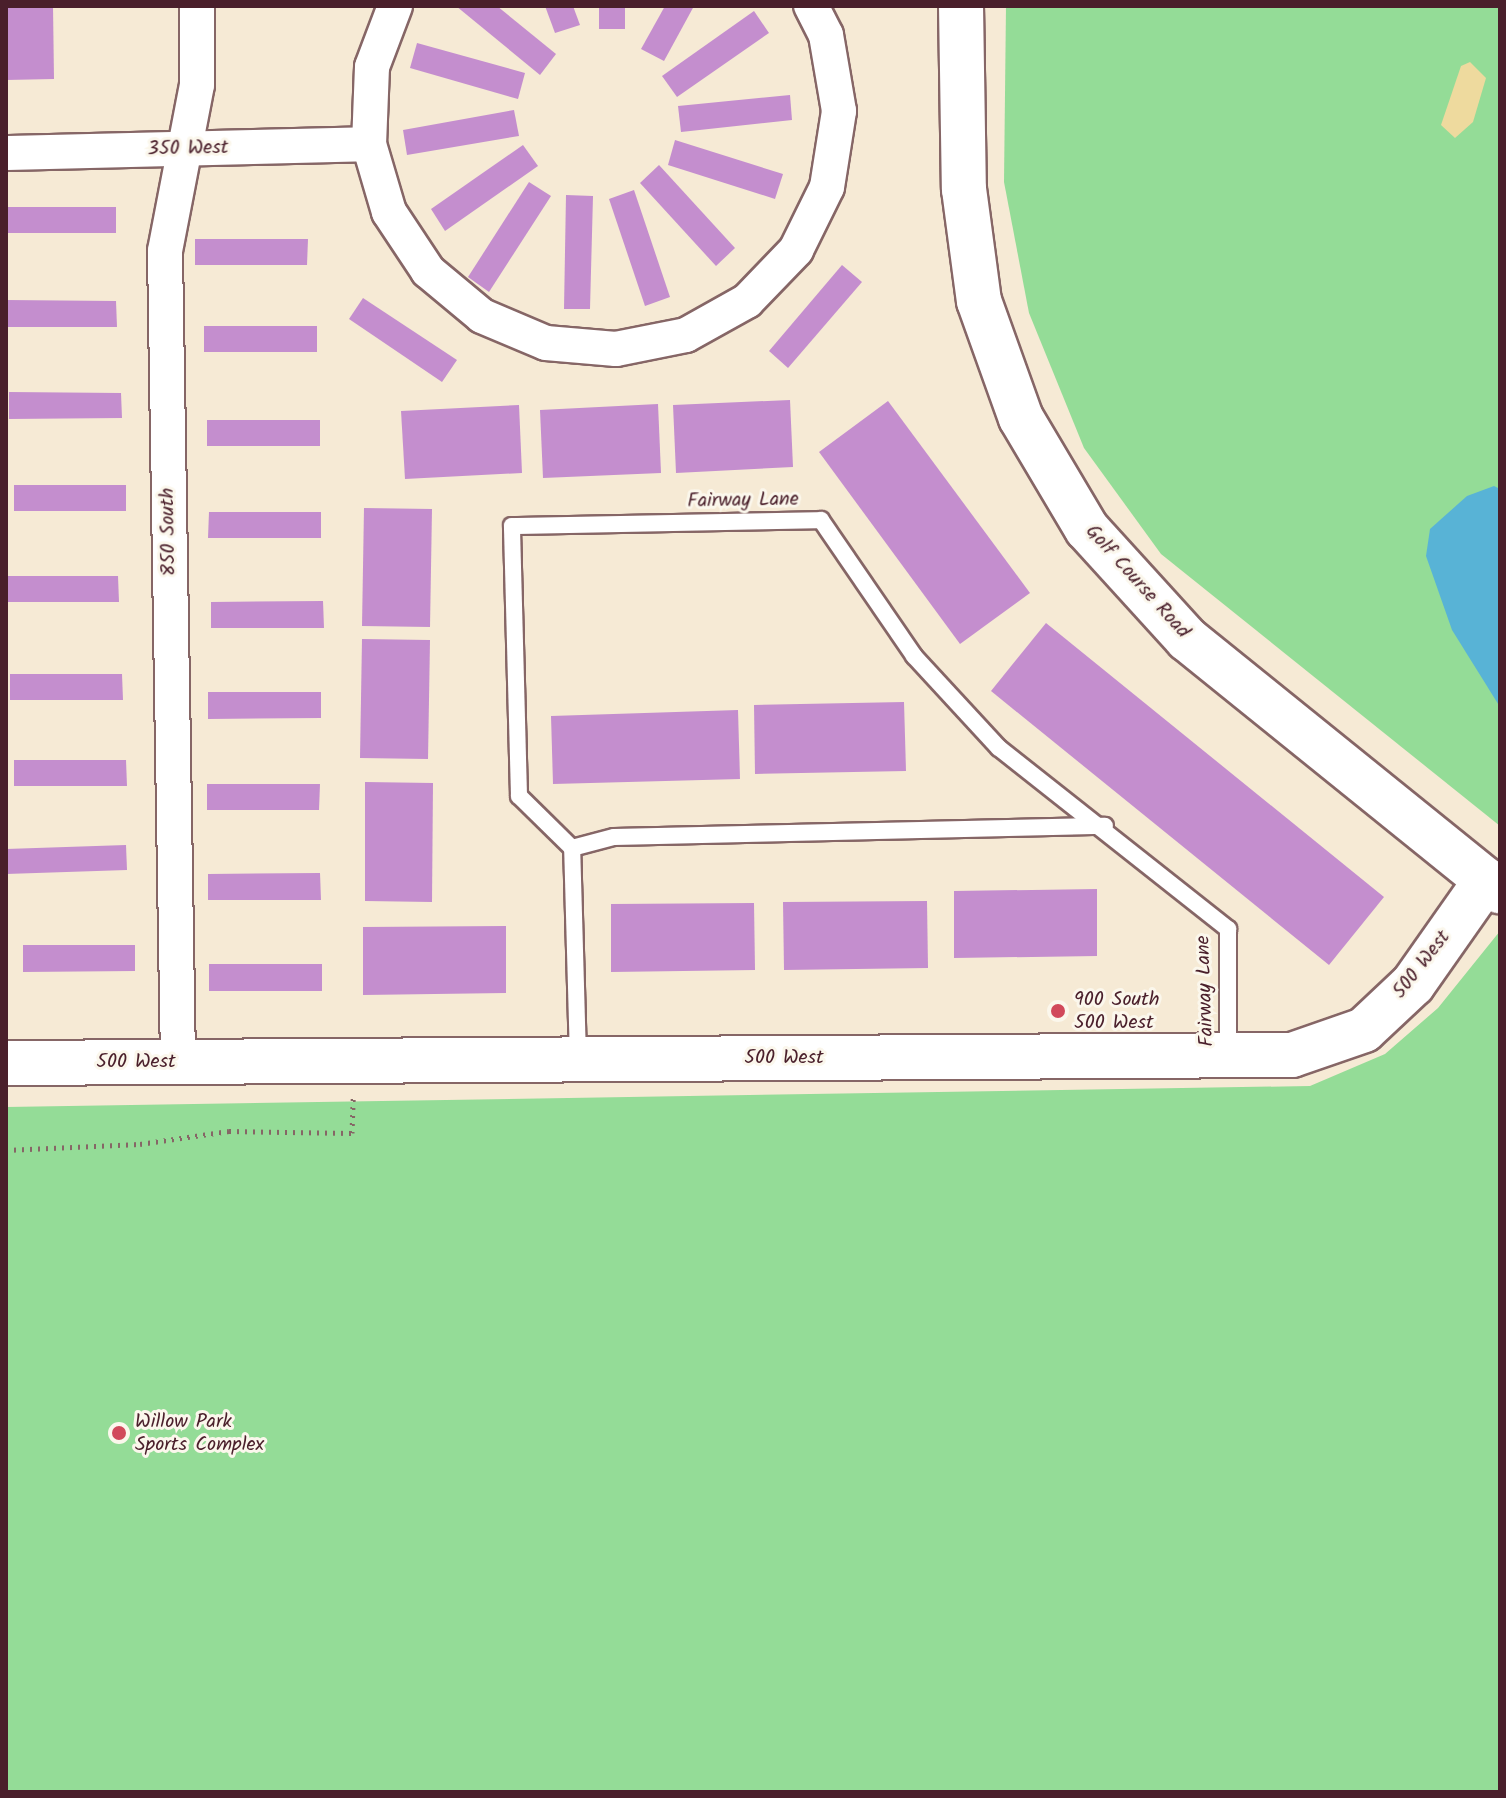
<!DOCTYPE html>
<style>
body{margin:0}
#map{position:relative;width:1506px;height:1798px;overflow:hidden;background:#f6ead5;font-family:Kalam,sans-serif}
div>[style]{position:absolute}
.green>*{inset:0;background:#94dc97}
.sand>*{inset:0;background:#eeda9e}
.water>*{inset:0;background:#58b3d6}
.building>*{inset:0;background:#c48ece}
.path>*{height:5px;margin-top:-2.5px;transform-origin:0;background:repeating-linear-gradient(90deg,#866666 0 2px,transparent 0 8px)}
.roads{filter:drop-shadow(2px 0 #866666) drop-shadow(-2px 0 #866666) drop-shadow(0 2px #866666) drop-shadow(0 -2px #866666)}
.lane>*{height:16px;margin:-8px;padding:0 8px;transform-origin:8px;border-radius:8px;background:#fff}
.street>*{height:34px;margin:-17px;padding:0 17px;transform-origin:17px;border-radius:17px;background:#fff}
.secondary>*{height:44px;margin:-22px;padding:0 22px;transform-origin:22px;border-radius:22px;background:#fff}
.dots>*{width:22px;height:22px;translate:-50% -50%;box-sizing:border-box;border:4px solid #fbf7ec;border-radius:50%}
span{translate:-50% -50%;white-space:nowrap;text-align:center;line-height:1.15;-webkit-text-stroke:6px #fbf7ec;paint-order:stroke}
.street-label{font-size:20px;color:#4a1f2b}
.poi-label{font-size:20px;color:#4a1f2b}
.left{translate:0 -50%;text-align:left}
.frame{position:absolute;inset:0;border:8px solid #4a1f2b;pointer-events:none}
</style>
<div id="map">
<div class="green">
<i style="clip-path:polygon(1006px 6px,1500px 6px,1500px 826px,1161px 554px,1084px 448px,1029px 313px,1004px 182px)"></i>
<i style="clip-path:polygon(1500px 931px,1500px 1792px,6px 1792px,6px 1107px,1310px 1086px,1385px 1054px,1438px 1008px)"></i>
</div>
<div class="sand">
<i style="clip-path:polygon(1470px 62px,1486px 78px,1473px 122px,1455px 138px,1441px 125px,1461px 66px)"></i>
</div>
<div class="water">
<i style="clip-path:polygon(1494px 486px,1500px 489px,1500px 707px,1452px 630px,1426px 556px,1430px 529px,1467px 496px)"></i>
</div>
<div class="building">
<i style="clip-path:polygon(6px 6px,53px 6px,54px 79px,6px 80px)"></i>
<i style="clip-path:polygon(456px 6px,497px 6px,556px 54px,540px 75px)"></i>
<i style="clip-path:polygon(545px 6px,573px 6px,580px 25px,555px 33px)"></i>
<i style="clip-path:polygon(599px 6px,625px 6px,625px 29px,599px 29px)"></i>
<i style="clip-path:polygon(665px 6px,694px 6px,664px 61px,641px 49px)"></i>
<i style="clip-path:polygon(754px 11px,769px 33px,677px 97px,662px 76px)"></i>
<i style="clip-path:polygon(417px 43px,525px 73px,518px 99px,410px 68px)"></i>
<i style="clip-path:polygon(790px 95px,792px 120px,681px 132px,678px 106px)"></i>
<i style="clip-path:polygon(514px 110px,519px 136px,407px 155px,403px 130px)"></i>
<i style="clip-path:polygon(675px 140px,783px 174px,775px 199px,668px 165px)"></i>
<i style="clip-path:polygon(523px 145px,538px 166px,445px 231px,431px 209px)"></i>
<i style="clip-path:polygon(659px 165px,735px 248px,716px 266px,640px 183px)"></i>
<i style="clip-path:polygon(529px 182px,551px 196px,489px 292px,468px 277px)"></i>
<i style="clip-path:polygon(634px 190px,670px 297px,645px 306px,609px 199px)"></i>
<i style="clip-path:polygon(566px 195px,593px 196px,590px 309px,564px 309px)"></i>
<i style="clip-path:polygon(6px 207px,116px 207px,116px 233px,6px 233px)"></i>
<i style="clip-path:polygon(195px 239px,308px 239px,307px 265px,195px 265px)"></i>
<i style="clip-path:polygon(842px 265px,862px 282px,788px 368px,769px 351px)"></i>
<i style="clip-path:polygon(363px 298px,457px 360px,442px 382px,349px 319px)"></i>
<i style="clip-path:polygon(6px 300px,116px 301px,117px 327px,6px 327px)"></i>
<i style="clip-path:polygon(204px 326px,317px 326px,317px 352px,204px 352px)"></i>
<i style="clip-path:polygon(9px 392px,121px 393px,122px 418px,9px 419px)"></i>
<i style="clip-path:polygon(790px 400px,793px 467px,676px 473px,673px 405px)"></i>
<i style="clip-path:polygon(888px 401px,1030px 593px,960px 644px,819px 452px)"></i>
<i style="clip-path:polygon(658px 404px,661px 473px,543px 478px,540px 410px)"></i>
<i style="clip-path:polygon(519px 405px,522px 473px,405px 479px,401px 411px)"></i>
<i style="clip-path:polygon(207px 420px,320px 420px,320px 446px,207px 446px)"></i>
<i style="clip-path:polygon(14px 485px,126px 485px,126px 511px,14px 511px)"></i>
<i style="clip-path:polygon(364px 508px,432px 509px,430px 627px,362px 626px)"></i>
<i style="clip-path:polygon(209px 512px,321px 512px,321px 538px,208px 538px)"></i>
<i style="clip-path:polygon(6px 576px,118px 576px,119px 602px,6px 602px)"></i>
<i style="clip-path:polygon(323px 601px,324px 628px,211px 628px,211px 602px)"></i>
<i style="clip-path:polygon(1046px 623px,1384px 897px,1329px 965px,991px 691px)"></i>
<i style="clip-path:polygon(362px 639px,430px 640px,428px 759px,360px 758px)"></i>
<i style="clip-path:polygon(10px 674px,122px 674px,123px 700px,10px 700px)"></i>
<i style="clip-path:polygon(208px 692px,321px 692px,321px 718px,208px 719px)"></i>
<i style="clip-path:polygon(904px 702px,906px 771px,755px 774px,754px 705px)"></i>
<i style="clip-path:polygon(738px 710px,740px 779px,553px 784px,551px 716px)"></i>
<i style="clip-path:polygon(14px 760px,126px 760px,127px 786px,14px 786px)"></i>
<i style="clip-path:polygon(365px 782px,433px 783px,432px 902px,365px 901px)"></i>
<i style="clip-path:polygon(207px 784px,320px 784px,319px 810px,207px 810px)"></i>
<i style="clip-path:polygon(126px 845px,127px 870px,6px 874px,6px 849px)"></i>
<i style="clip-path:polygon(320px 873px,321px 900px,208px 900px,208px 874px)"></i>
<i style="clip-path:polygon(1097px 889px,1097px 956px,954px 958px,954px 891px)"></i>
<i style="clip-path:polygon(927px 901px,928px 968px,784px 970px,783px 902px)"></i>
<i style="clip-path:polygon(754px 903px,755px 970px,611px 972px,611px 904px)"></i>
<i style="clip-path:polygon(506px 926px,506px 993px,363px 995px,363px 927px)"></i>
<i style="clip-path:polygon(23px 945px,135px 945px,135px 971px,23px 972px)"></i>
<i style="clip-path:polygon(209px 964px,322px 964px,322px 991px,209px 991px)"></i>
</div>
<div class="path">
<i style="left:6px;top:1150px;width:134px;rotate:-2.6deg"></i>
<i style="left:140px;top:1144px;width:90px;rotate:-8.3deg"></i>
<i style="left:229px;top:1131px;width:123px;rotate:0.9deg"></i>
<i style="left:352px;top:1133px;width:35px;rotate:-88deg"></i>
</div>
<div class="roads">
<div class="lane">
<i style="left:572px;top:848px;width:43px;rotate:-14.7deg"></i>
<i style="left:614px;top:837px;width:491px;rotate:-1.3deg"></i>
<i style="left:578px;top:1058px;width:210px;rotate:-91.6deg"></i>
<i style="left:572px;top:848px;width:74px;rotate:-135.5deg"></i>
<i style="left:519px;top:796px;width:270px;rotate:-91.5deg"></i>
<i style="left:512px;top:526px;width:309px;rotate:-1.1deg"></i>
<i style="left:821px;top:520px;width:165px;rotate:55.6deg"></i>
<i style="left:914px;top:656px;width:125px;rotate:47.3deg"></i>
<i style="left:999px;top:748px;width:292px;rotate:38.3deg"></i>
<i style="left:1228px;top:929px;width:123px;rotate:90deg"></i>
</div>
<div class="street">
<i style="left:395px;top:6px;width:65px;rotate:110.7deg"></i>
<i style="left:372px;top:67px;width:77px;rotate:92.2deg"></i>
<i style="left:369px;top:144px;width:71px;rotate:73.6deg"></i>
<i style="left:389px;top:212px;width:71px;rotate:56.5deg"></i>
<i style="left:428px;top:271px;width:70px;rotate:39.8deg"></i>
<i style="left:482px;top:316px;width:69px;rotate:22.9deg"></i>
<i style="left:546px;top:343px;width:70px;rotate:4.9deg"></i>
<i style="left:616px;top:349px;width:71px;rotate:-11.3deg"></i>
<i style="left:686px;top:335px;width:70px;rotate:-29.1deg"></i>
<i style="left:747px;top:301px;width:71px;rotate:-46.1deg"></i>
<i style="left:796px;top:250px;width:70px;rotate:-63.8deg"></i>
<i style="left:827px;top:187px;width:77px;rotate:-81deg"></i>
<i style="left:839px;top:111px;width:77px;rotate:-99.7deg"></i>
<i style="left:826px;top:35px;width:33px;rotate:-117deg"></i>
<i style="left:6px;top:153px;width:363px;rotate:-1.4deg"></i>
<i style="left:178px;top:1062px;width:811px;rotate:-90.92deg"></i>
<i style="left:165px;top:251px;width:169px;rotate:-79.1deg"></i>
<i style="left:197px;top:85px;width:79px;rotate:-90deg"></i>
</div>
<div class="secondary">
<i style="left:961px;top:6px;width:183px;rotate:89.1deg"></i>
<i style="left:964px;top:189px;width:113px;rotate:82.4deg"></i>
<i style="left:979px;top:301px;width:124px;rotate:70.3deg"></i>
<i style="left:1021px;top:418px;width:129px;rotate:59.3deg"></i>
<i style="left:1087px;top:529px;width:149px;rotate:47.7deg"></i>
<i style="left:1187px;top:639px;width:402px;rotate:38.9deg"></i>
<i style="left:6px;top:1063px;width:1286px;rotate:-0.36deg"></i>
<i style="left:1292px;top:1055px;width:76px;rotate:-19.1deg"></i>
<i style="left:1364px;top:1030px;width:67px;rotate:-43.2deg"></i>
<i style="left:1413px;top:984px;width:127px;rotate:-54.9deg"></i>
</div>
</div>
<div class="dots">
<i style="left:1058px;top:1011px;background:#d1495b"></i>
<i style="left:119px;top:1433px;background:#d1495b"></i>
</div>
<div class="street-label">
<span style="left:188px;top:149px;rotate:-1deg">350 West</span>
<span style="left:743px;top:501px;rotate:-1deg">Fairway Lane</span>
<span style="left:169px;top:532px;rotate:-91deg">850 South</span>
<span style="left:1137px;top:582px;rotate:48deg">Golf Course Road</span>
<span style="left:1422px;top:965px;rotate:-52deg">500 West</span>
<span style="left:1206px;top:991px;rotate:-92deg">Fairway Lane</span>
<span style="left:784px;top:1058px">500 West</span>
<span style="left:136px;top:1062px">500 West</span>
</div>
<div class="poi-label">
<span class="left" style="left:1074px;top:1012px">900 South<br>500 West</span>
<span class="left" style="left:135px;top:1434px">Willow Park<br>Sports Complex</span>
</div>
<div class="frame"></div>
</div>
